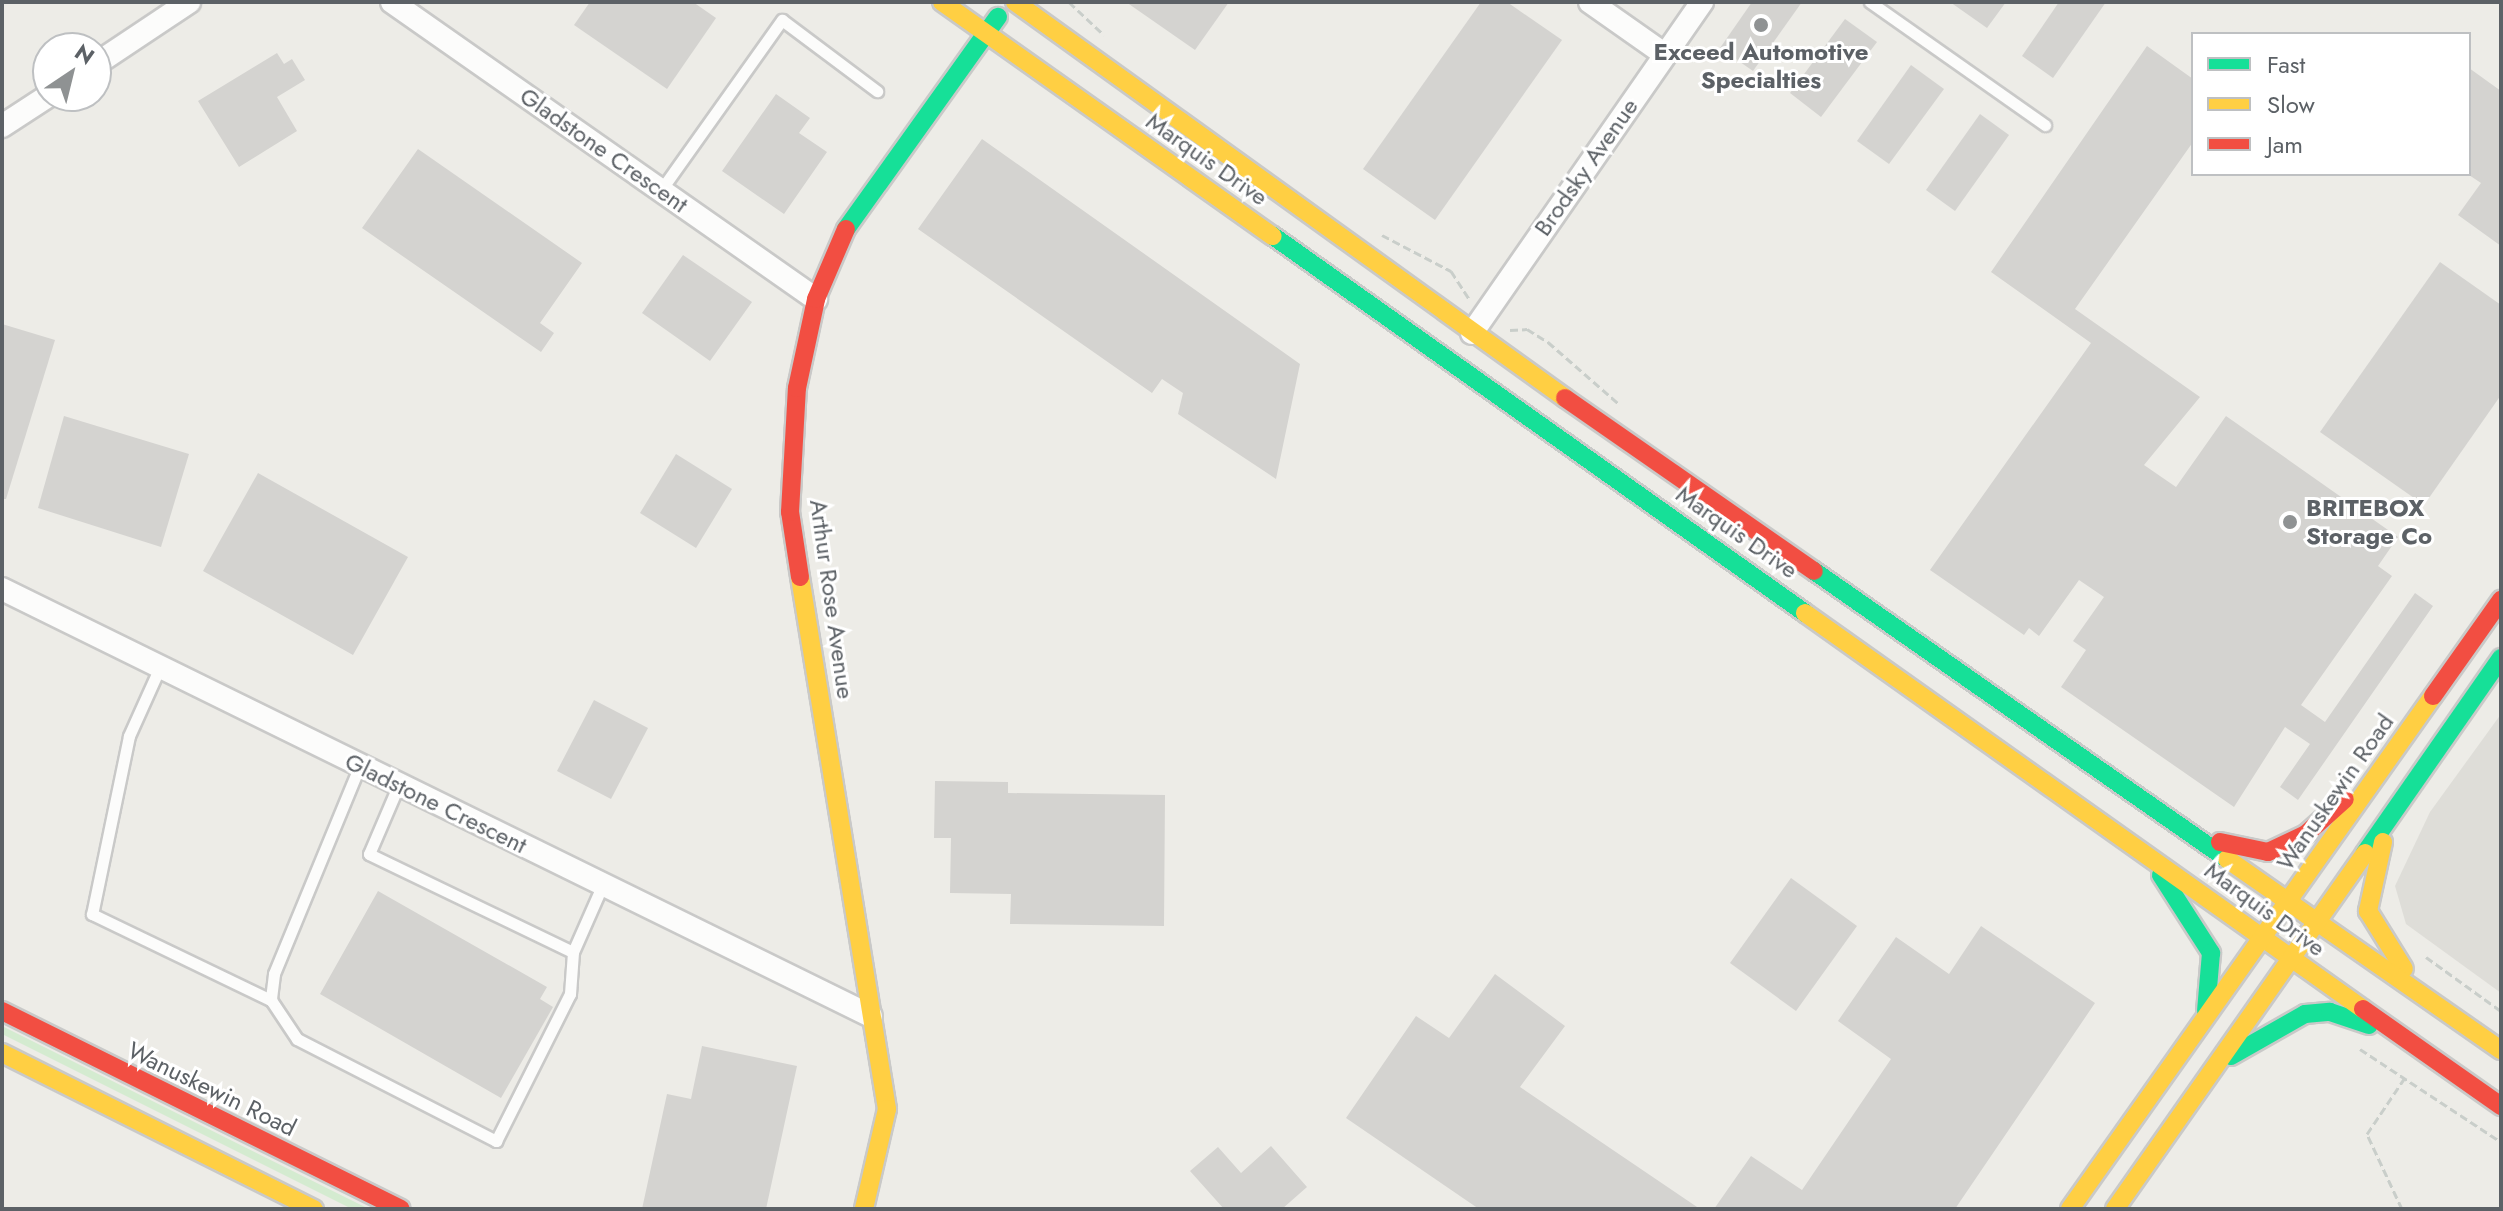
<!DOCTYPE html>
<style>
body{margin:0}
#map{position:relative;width:2503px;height:1211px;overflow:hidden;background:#edece7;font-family:Jost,sans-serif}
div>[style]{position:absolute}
.industrial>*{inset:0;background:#deddd8}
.green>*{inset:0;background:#d4ebd0}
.building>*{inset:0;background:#d4d3d0}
.path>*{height:3px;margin-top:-1.5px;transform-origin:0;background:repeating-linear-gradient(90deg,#c9ceca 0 8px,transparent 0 12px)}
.roads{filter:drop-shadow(2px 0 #c9c9c8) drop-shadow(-2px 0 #c9c9c8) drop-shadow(0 2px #c9c9c8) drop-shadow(0 -2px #c9c9c8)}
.lane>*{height:11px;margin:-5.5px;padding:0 5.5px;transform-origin:5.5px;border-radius:5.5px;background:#fcfcfb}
.street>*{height:22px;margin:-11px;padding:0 11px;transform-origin:11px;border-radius:11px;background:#fcfcfb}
.fast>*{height:18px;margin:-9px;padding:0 9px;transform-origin:9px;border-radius:9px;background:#16e098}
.slow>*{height:18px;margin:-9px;padding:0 9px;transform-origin:9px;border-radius:9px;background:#ffcf43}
.jam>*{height:18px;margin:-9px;padding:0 9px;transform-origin:9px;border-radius:9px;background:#f24e42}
.dots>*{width:22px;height:22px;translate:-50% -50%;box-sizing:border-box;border:4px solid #fff;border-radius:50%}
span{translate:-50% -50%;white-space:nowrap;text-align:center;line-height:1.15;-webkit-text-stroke:6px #fff;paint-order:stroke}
.poi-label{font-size:24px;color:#5c6166;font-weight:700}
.left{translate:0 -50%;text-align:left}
.street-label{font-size:24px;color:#5c6166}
.frame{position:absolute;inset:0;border:4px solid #5c6166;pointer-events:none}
.legend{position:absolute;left:2191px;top:32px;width:280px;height:144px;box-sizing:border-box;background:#fff;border:2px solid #bec0c2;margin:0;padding:10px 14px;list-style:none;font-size:24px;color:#5c6166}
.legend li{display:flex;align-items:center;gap:16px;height:40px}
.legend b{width:40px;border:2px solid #bec0c2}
.north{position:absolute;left:32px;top:32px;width:80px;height:80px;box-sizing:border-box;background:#fff;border:2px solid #bec0c2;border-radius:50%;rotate:35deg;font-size:22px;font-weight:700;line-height:32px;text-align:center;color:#5c6166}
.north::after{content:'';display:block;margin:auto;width:28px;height:36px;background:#8f9293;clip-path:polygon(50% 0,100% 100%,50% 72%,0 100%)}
</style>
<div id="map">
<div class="industrial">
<i style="clip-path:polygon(2501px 714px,2501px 993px,2406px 924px,2395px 886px,2430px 812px)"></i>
</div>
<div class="green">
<i style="clip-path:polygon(2px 1026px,369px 1209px,352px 1209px,2px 1034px)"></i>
</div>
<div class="building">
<i style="clip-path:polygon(590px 2px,693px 2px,716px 18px,667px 89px,574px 25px)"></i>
<i style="clip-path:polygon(1126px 2px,1229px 2px,1195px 50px)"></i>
<i style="clip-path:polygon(1481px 2px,1507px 2px,1562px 40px,1435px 220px,1363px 169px)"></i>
<i style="clip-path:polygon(1752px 2px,1802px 2px,1753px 71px,1720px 48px)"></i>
<i style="clip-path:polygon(1950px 2px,2006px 2px,1987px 28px)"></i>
<i style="clip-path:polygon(2059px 2px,2106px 2px,2053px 78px,2022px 56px)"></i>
<i style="clip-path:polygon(1845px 19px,1877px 42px,1821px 117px,1790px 93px)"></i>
<i style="clip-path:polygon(2147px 46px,2193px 79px,2193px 142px,2075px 309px,2200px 397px,2144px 465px,2176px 487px,2226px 416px,2398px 537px,2378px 566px,2392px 576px,2301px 705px,2325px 722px,2415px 593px,2433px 606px,2298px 800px,2280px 787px,2310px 744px,2285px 727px,2234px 807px,2061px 687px,2086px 650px,2073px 641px,2104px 597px,2079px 580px,2039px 636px,2029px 628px,2024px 635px,1930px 570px,2091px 343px,1991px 272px)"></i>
<i style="clip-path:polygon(277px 53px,284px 64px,292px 59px,305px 80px,277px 97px,297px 131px,239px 167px,198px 101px)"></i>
<i style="clip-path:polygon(1911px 65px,1944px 89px,1889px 164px,1857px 141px)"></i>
<i style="clip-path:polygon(2469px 68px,2501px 91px,2501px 246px,2458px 215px,2481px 183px,2469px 175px)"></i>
<i style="clip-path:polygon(776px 94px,810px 118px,799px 133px,827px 152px,784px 214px,722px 171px)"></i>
<i style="clip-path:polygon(1980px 114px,2009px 135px,1955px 211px,1926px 190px)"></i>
<i style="clip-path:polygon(982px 139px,1300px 364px,1276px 479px,1178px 414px,1183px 393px,1162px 379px,1152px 393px,918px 229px)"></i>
<i style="clip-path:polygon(418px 149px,582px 263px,540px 323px,554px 333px,541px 352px,362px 228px)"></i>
<i style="clip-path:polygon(683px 255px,752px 302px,710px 361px,642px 313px)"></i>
<i style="clip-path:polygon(2440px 262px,2501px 305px,2501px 395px,2424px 505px,2320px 432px)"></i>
<i style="clip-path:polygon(2px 324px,55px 340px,6px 499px,2px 499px)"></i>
<i style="clip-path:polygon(64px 416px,189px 454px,161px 547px,38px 508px)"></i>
<i style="clip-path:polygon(676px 454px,732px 489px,696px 548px,640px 513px)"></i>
<i style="clip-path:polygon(258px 473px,408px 557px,353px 655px,203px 571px)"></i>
<i style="clip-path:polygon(594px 700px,648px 728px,611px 799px,557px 771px)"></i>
<i style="clip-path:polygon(935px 781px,1008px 782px,1008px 793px,1165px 795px,1164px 926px,1010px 924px,1011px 894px,950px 893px,951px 838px,934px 838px)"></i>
<i style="clip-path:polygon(1791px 878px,1857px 926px,1796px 1011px,1730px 963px)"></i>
<i style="clip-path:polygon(378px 891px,547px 987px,540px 999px,553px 1007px,501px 1098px,320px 994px)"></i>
<i style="clip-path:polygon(1981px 926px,2095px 1003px,1955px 1209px,1714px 1209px,1751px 1156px,1802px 1190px,1891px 1059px,1838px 1021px,1896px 937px,1949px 974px)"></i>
<i style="clip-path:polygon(1495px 974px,1565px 1026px,1520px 1087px,1700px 1209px,1479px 1209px,1346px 1118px,1416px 1016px,1449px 1038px)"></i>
<i style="clip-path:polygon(702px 1046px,797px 1066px,766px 1209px,642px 1209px,667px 1094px,691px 1099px)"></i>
<i style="clip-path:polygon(1271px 1146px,1307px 1187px,1282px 1209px,1224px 1209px,1190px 1171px,1218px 1147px,1241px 1173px)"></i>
</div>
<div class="path">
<i style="left:1069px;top:2px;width:48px;rotate:43.3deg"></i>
<i style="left:1382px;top:235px;width:78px;rotate:27.6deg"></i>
<i style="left:1451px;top:271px;width:35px;rotate:57deg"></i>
<i style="left:1510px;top:330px;width:17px;rotate:-3deg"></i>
<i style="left:1527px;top:329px;width:25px;rotate:32deg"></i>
<i style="left:1548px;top:342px;width:94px;rotate:41.1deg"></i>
<i style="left:2426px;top:957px;width:92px;rotate:35.8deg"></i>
<i style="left:2360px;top:1049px;width:169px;rotate:33.4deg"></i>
<i style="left:2402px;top:1209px;width:83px;rotate:-115deg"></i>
<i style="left:2367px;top:1134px;width:70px;rotate:-56.1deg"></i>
</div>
<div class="roads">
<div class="lane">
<i style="left:1870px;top:2px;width:214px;rotate:35.1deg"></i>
<i style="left:661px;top:190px;width:209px;rotate:-54.6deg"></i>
<i style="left:782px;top:20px;width:119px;rotate:36.8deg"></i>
<i style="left:160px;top:667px;width:76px;rotate:114.2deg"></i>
<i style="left:129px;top:736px;width:182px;rotate:101.7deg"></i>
<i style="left:92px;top:914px;width:199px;rotate:25.7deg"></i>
<i style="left:360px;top:765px;width:226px;rotate:112.4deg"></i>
<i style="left:274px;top:974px;width:26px;rotate:97deg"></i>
<i style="left:271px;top:1000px;width:47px;rotate:56.3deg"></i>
<i style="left:297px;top:1039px;width:224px;rotate:27.1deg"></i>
<i style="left:496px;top:1141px;width:165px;rotate:-63.3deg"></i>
<i style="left:570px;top:994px;width:42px;rotate:-85.9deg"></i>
<i style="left:399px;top:784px;width:76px;rotate:113.2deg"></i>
<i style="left:369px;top:854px;width:226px;rotate:25.7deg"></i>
<i style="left:573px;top:952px;width:74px;rotate:-66.2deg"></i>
</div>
<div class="street">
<i style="left:392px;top:2px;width:518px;rotate:35.01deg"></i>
<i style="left:1590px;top:2px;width:90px;rotate:35.1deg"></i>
<i style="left:96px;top:64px;width:112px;rotate:-33.7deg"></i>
<i style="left:2px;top:126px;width:55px;rotate:-33.1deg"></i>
<i style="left:1472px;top:333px;width:403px;rotate:-55.2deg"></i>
<i style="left:2px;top:589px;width:968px;rotate:26.17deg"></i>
</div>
<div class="fast">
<i style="left:846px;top:229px;width:261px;rotate:-54.4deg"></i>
<i style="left:1273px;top:236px;width:652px;rotate:35.32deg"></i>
<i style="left:1814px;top:571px;width:504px;rotate:34.89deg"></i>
<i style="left:2365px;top:853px;width:238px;rotate:-55.1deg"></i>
<i style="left:2161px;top:875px;width:93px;rotate:57.3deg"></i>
<i style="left:2211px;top:953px;width:58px;rotate:94.9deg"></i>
<i style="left:2231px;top:1056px;width:85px;rotate:-29.6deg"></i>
<i style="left:2305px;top:1014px;width:25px;rotate:-5deg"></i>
<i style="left:2330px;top:1012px;width:41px;rotate:18.4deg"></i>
</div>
<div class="slow">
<i style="left:942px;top:2px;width:405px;rotate:35.3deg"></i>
<i style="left:1015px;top:2px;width:678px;rotate:35.75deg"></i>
<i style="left:800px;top:577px;width:539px;rotate:80.71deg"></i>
<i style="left:887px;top:1109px;width:103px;rotate:103deg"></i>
<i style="left:1805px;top:613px;width:684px;rotate:35.36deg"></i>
<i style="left:2383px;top:842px;width:71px;rotate:102.3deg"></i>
<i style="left:2368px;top:911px;width:68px;rotate:58.2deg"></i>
<i style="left:2227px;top:859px;width:334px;rotate:34.9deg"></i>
<i style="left:2px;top:1053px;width:349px;rotate:26.6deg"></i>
<i style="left:2070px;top:1209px;width:628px;rotate:-54.72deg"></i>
<i style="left:2115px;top:1209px;width:435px;rotate:-54.9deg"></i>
</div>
<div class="jam">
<i style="left:1565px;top:398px;width:303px;rotate:34.8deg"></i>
<i style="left:800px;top:577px;width:66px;rotate:-98.7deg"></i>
<i style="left:790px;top:512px;width:124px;rotate:-86.8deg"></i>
<i style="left:797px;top:388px;width:91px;rotate:-77.9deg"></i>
<i style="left:816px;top:299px;width:76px;rotate:-66.8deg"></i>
<i style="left:2433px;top:696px;width:118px;rotate:-54.7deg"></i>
<i style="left:2220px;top:842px;width:49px;rotate:11.8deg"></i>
<i style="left:2268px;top:852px;width:42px;rotate:-25.3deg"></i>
<i style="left:2306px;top:834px;width:52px;rotate:-41.9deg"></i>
<i style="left:2363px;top:1009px;width:169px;rotate:35.1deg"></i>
<i style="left:2px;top:1011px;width:445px;rotate:26.4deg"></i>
</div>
</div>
<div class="dots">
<i style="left:1761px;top:25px;background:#8f9293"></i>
<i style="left:2290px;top:522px;background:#8f9293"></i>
</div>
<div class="poi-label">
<span style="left:1761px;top:66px">Exceed Automotive<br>Specialties</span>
<span class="left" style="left:2306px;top:522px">BRITEBOX<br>Storage Co</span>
</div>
<div class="street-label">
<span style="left:604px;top:150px;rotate:35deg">Gladstone Crescent</span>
<span style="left:1207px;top:159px;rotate:35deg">Marquis Drive</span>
<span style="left:1586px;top:167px;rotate:-55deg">Brodsky Avenue</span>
<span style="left:1737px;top:532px;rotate:35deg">Marquis Drive</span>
<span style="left:832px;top:599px;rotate:82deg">Arthur Rose Avenue</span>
<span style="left:2335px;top:792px;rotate:-55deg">Wanuskewin Road</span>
<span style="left:436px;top:803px;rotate:26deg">Gladstone Crescent</span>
<span style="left:2265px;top:909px;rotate:36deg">Marquis Drive</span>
<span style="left:212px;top:1089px;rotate:26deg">Wanuskewin Road</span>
</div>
<div class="frame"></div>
<ul class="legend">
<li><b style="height:10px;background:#16e098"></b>Fast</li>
<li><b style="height:10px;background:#ffcf43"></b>Slow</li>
<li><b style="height:10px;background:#f24e42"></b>Jam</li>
</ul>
<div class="north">N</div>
</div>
